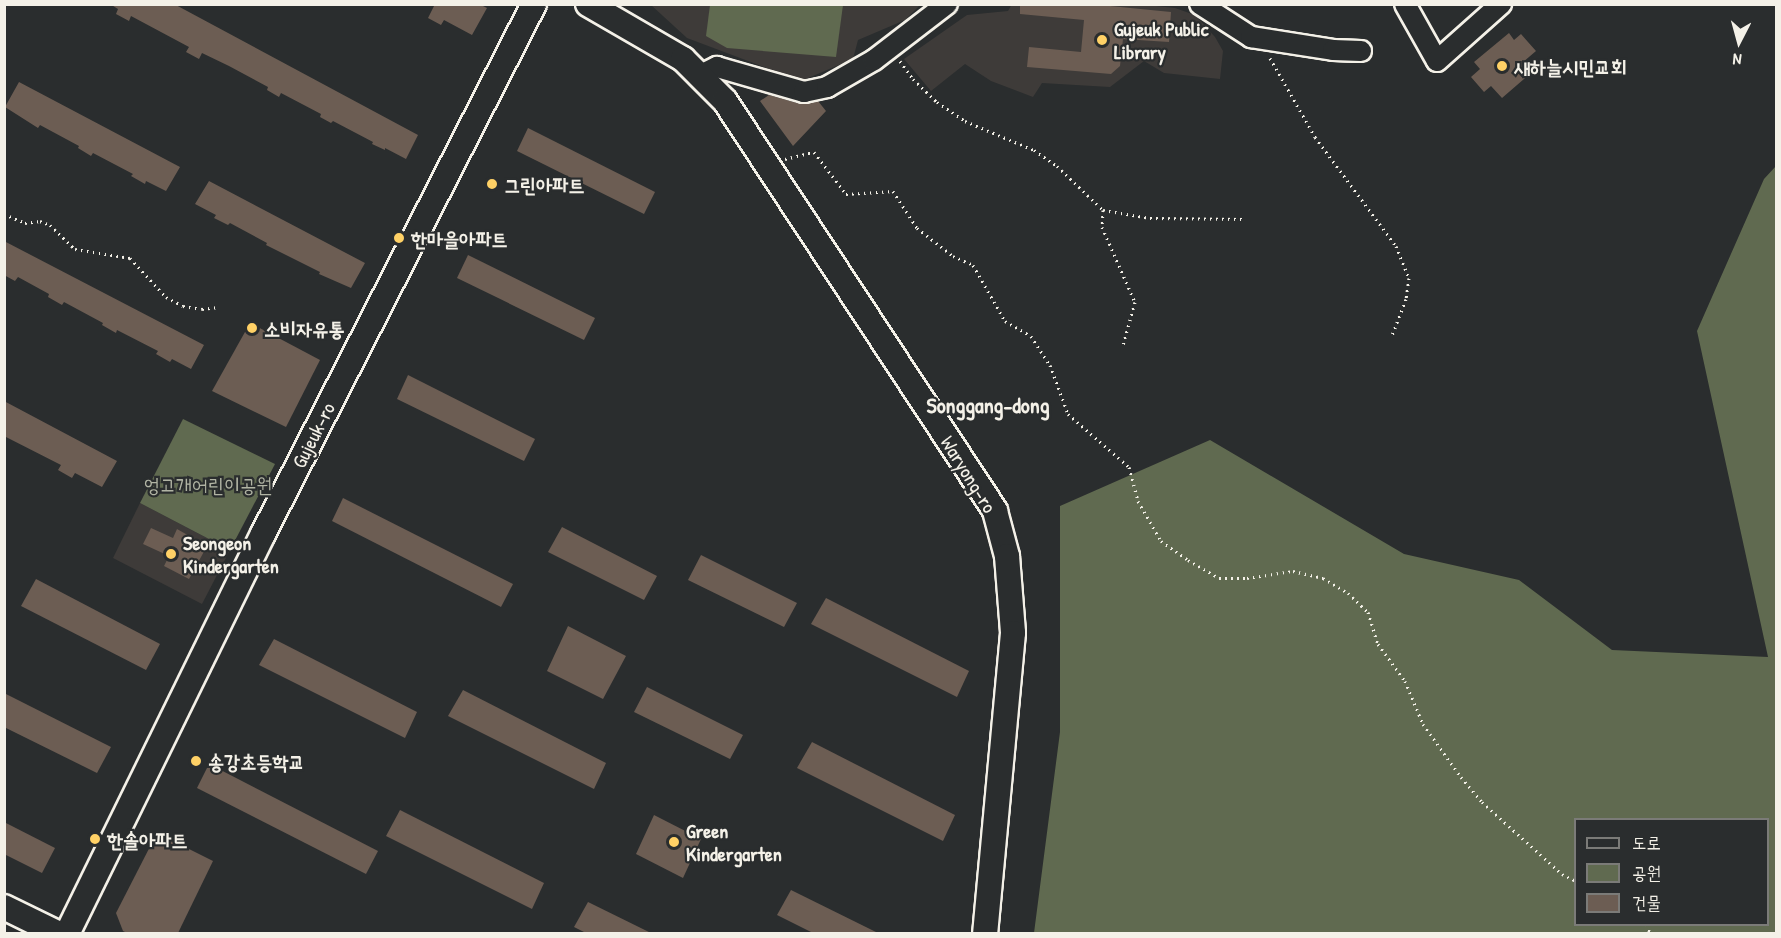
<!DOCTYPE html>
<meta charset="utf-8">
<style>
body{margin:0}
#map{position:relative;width:1781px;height:938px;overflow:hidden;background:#2a2d2e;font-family:"Patrick Hand","Poor Story",sans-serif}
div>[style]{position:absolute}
.built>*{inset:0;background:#3e3b39}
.green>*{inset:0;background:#606a50}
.building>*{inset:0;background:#6c5d53}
.path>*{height:3px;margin-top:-1.5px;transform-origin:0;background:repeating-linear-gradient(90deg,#f4f1e8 0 1.5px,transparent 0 6px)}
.roads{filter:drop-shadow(2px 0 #f4f1e8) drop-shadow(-2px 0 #f4f1e8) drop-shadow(0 2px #f4f1e8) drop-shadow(0 -2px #f4f1e8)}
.minor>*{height:20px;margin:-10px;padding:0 10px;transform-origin:10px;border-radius:10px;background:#2a2d2e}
.major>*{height:24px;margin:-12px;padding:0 12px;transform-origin:12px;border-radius:12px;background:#2a2d2e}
.dots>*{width:16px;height:16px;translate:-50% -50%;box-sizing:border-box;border:3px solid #2a2d2e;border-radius:50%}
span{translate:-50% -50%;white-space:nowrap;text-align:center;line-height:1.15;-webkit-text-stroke:4.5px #2a2d2e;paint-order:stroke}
.poi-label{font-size:20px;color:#f4f1e8;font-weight:700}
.left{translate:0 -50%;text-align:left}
.street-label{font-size:20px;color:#f4f1e8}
.park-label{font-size:20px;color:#b1b4a4}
.quarter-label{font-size:22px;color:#f4f1e8;font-weight:700}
.frame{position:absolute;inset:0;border:6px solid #f4f1e8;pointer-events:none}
.legend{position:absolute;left:1574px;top:818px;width:195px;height:108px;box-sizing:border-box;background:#2a2d2e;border:2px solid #7b7b78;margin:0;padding:8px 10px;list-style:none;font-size:18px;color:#f4f1e8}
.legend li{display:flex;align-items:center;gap:12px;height:30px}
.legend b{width:30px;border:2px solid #7b7b78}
.north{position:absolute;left:1709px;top:12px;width:60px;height:60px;-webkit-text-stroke:4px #2a2d2e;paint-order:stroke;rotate:186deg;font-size:16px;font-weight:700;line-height:24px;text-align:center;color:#f4f1e8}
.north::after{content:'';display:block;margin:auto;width:21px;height:27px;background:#f4f1e8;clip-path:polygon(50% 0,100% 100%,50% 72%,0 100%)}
</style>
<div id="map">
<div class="built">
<i style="clip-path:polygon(1012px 4px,1137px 4px,1175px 8px,1195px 15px,1215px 37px,1223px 51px,1220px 79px,1164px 73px,1144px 61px,1110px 87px,1042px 83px,1033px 97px,991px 81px,965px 64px,931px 91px,904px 59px,967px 15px,1008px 11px)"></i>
<i style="clip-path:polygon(651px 5px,920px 5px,905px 20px,858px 40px,853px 59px,801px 81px,687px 38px)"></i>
<i style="clip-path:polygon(140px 503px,230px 550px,202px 604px,113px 558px)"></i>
</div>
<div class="green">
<i style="clip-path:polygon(710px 5px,843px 5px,836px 57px,727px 48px,706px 36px)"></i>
<i style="clip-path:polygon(evenodd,1776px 166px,1776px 933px,1034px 933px,1060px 732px,1060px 506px,1210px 440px,1404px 554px,1519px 580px,1612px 650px,1768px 657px,1697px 331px,1764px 179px,1776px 166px,1576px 820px,1768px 820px,1768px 924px,1576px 924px,1576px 820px)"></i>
<i style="clip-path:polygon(183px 419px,275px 464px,230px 550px,140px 503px)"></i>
</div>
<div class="building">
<i style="clip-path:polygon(110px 4px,174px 4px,418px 135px,406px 159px,385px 148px,385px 150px,372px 144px,373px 142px,333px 121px,331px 123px,320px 117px,321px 114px,281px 93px,279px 97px,267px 90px,268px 87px,229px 66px,202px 53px,199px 59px,186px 52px,189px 47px,131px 16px,129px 21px,116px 14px,118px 9px)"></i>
<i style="clip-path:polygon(435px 4px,479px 4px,487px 8px,472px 35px,444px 20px,441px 25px,428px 18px)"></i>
<i style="clip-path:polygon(1020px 4px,1090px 4px,1171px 12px,1169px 42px,1123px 39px,1120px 66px,1111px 74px,1027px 67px,1029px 47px,1081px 52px,1084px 20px,1020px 14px)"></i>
<i style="clip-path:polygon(1509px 33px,1514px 40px,1521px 34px,1536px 51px,1523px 62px,1532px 72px,1502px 98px,1491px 86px,1484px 92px,1471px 77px,1480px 69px,1474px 62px)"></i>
<i style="clip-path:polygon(19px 82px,180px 167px,166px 191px,146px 181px,145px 184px,131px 176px,133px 174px,93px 153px,91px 156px,78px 148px,79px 146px,40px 125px,38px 128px,5px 107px)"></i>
<i style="clip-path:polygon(769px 95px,801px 104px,818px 101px,826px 111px,793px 146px,760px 101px)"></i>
<i style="clip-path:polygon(528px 128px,655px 192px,644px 214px,517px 151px)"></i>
<i style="clip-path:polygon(209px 181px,365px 263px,351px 288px,319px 274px,320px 272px,266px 245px,267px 243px,230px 223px,228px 225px,214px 218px,216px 215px,195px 204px)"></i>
<i style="clip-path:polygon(4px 241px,204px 345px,191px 369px,172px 359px,170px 362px,156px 354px,158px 351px,117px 330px,116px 333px,102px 325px,103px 323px,64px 302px,62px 305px,48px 297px,49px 294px,18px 277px,15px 281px,4px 275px)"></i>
<i style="clip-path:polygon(468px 255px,595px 318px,584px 340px,457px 278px)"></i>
<i style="clip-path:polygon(250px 323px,320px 360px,286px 427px,212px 391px)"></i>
<i style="clip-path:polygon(408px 375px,535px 439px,524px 461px,397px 399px)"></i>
<i style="clip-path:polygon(4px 401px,117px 461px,102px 487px,75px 473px,72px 478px,58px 470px,61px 465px,4px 436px)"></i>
<i style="clip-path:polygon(343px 498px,513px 584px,501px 607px,332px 521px)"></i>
<i style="clip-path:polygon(562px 527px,657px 576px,644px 600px,548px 552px)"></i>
<i style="clip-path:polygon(151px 528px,173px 538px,177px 529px,207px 546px,189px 579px,164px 566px,169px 556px,143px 544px)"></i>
<i style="clip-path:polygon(701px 555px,797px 603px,784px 627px,688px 580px)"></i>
<i style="clip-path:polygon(36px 579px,160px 644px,146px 670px,21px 606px)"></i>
<i style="clip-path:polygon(826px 598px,969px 671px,957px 697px,811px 624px)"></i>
<i style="clip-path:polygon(568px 626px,626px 656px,603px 699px,547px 671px)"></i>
<i style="clip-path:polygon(274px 639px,417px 712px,405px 738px,259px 665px)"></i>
<i style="clip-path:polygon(647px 687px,743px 735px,730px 759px,634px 712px)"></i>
<i style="clip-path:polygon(463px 690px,606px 763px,594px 789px,448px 716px)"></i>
<i style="clip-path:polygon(4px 693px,111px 747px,97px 773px,4px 727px)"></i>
<i style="clip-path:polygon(812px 742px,955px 815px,943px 841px,797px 768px)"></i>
<i style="clip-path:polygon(209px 764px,378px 851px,366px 874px,197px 788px)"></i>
<i style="clip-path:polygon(400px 810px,544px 883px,532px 909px,386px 836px)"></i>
<i style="clip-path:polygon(654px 815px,701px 839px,683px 878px,636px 854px)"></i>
<i style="clip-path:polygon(4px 822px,55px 848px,42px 873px,4px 854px)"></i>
<i style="clip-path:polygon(157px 833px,213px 861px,178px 933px,127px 933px,123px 931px,116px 913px)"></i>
<i style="clip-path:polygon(791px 890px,878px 933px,813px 933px,777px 915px)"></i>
<i style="clip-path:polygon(588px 902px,651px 933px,586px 933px,574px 927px)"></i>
</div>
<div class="path">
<i style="left:1270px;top:58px;width:91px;rotate:60.3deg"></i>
<i style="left:1315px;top:137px;width:136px;rotate:53.4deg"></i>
<i style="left:1396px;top:246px;width:35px;rotate:68deg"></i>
<i style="left:1409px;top:278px;width:21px;rotate:98deg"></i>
<i style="left:1406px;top:299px;width:40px;rotate:111deg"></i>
<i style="left:900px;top:61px;width:22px;rotate:54deg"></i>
<i style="left:913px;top:79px;width:33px;rotate:44deg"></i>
<i style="left:937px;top:102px;width:34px;rotate:34deg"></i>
<i style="left:965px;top:121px;width:75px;rotate:22.8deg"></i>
<i style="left:1034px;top:150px;width:28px;rotate:35deg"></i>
<i style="left:1057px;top:166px;width:64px;rotate:43.7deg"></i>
<i style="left:1103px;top:210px;width:48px;rotate:9.7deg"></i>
<i style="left:1150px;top:218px;width:95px;rotate:0.6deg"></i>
<i style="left:785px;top:159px;width:30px;rotate:-14deg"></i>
<i style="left:814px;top:152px;width:53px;rotate:52.7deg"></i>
<i style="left:846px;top:194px;width:47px;rotate:-3.7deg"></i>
<i style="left:893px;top:191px;width:44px;rotate:57deg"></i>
<i style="left:917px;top:228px;width:46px;rotate:37.9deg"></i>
<i style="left:953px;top:256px;width:22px;rotate:24deg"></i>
<i style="left:973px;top:265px;width:64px;rotate:60.3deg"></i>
<i style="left:1005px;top:321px;width:30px;rotate:30deg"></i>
<i style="left:1031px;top:336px;width:35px;rotate:57deg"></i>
<i style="left:1050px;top:365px;width:52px;rotate:69.8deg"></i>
<i style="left:1068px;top:414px;width:81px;rotate:41deg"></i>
<i style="left:1129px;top:467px;width:35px;rotate:75deg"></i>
<i style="left:1138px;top:501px;width:46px;rotate:60.1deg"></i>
<i style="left:1161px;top:541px;width:33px;rotate:35deg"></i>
<i style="left:1188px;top:560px;width:36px;rotate:30deg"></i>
<i style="left:1219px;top:578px;width:28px"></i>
<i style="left:1247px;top:578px;width:47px;rotate:-8.7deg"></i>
<i style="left:1293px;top:571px;width:31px;rotate:13deg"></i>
<i style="left:1323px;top:578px;width:29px;rotate:31deg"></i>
<i style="left:1348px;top:593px;width:28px;rotate:44deg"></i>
<i style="left:1368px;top:612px;width:34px;rotate:73deg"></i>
<i style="left:1378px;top:644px;width:46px;rotate:53.9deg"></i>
<i style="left:1405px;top:681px;width:47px;rotate:67.3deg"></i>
<i style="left:1423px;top:724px;width:65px;rotate:54.4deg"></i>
<i style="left:1461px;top:777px;width:33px;rotate:50deg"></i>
<i style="left:1482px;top:802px;width:108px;rotate:42deg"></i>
<i style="left:1562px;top:874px;width:16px;rotate:27deg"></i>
<i style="left:1103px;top:210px;width:17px;rotate:93deg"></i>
<i style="left:1102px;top:227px;width:82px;rotate:66.3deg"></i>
<i style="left:1135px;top:302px;width:45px;rotate:105.6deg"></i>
<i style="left:4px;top:214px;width:23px;rotate:23deg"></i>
<i style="left:25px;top:223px;width:15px;rotate:-8deg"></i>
<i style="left:40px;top:221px;width:11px;rotate:22deg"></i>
<i style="left:50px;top:225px;width:35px;rotate:44deg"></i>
<i style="left:75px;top:249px;width:56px;rotate:9.3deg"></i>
<i style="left:130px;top:258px;width:53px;rotate:47.3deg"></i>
<i style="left:166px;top:297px;width:19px;rotate:28deg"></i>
<i style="left:183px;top:306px;width:19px;rotate:9deg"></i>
<i style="left:202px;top:309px;width:16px;rotate:-7deg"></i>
<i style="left:1647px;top:924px;width:10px;rotate:73deg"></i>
</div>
<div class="roads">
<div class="minor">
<i style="left:1200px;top:4px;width:61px;rotate:32.9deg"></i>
<i style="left:1251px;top:37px;width:83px;rotate:9deg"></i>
<i style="left:1333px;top:50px;width:28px;rotate:2deg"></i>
<i style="left:1405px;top:4px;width:65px;rotate:60.7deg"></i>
<i style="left:1437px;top:61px;width:86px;rotate:-41.7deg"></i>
<i style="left:701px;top:75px;width:18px;rotate:-27deg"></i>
<i style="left:717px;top:67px;width:91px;rotate:16deg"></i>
<i style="left:804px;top:92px;width:24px;rotate:-12deg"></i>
<i style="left:827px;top:87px;width:54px;rotate:-29.9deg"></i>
<i style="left:874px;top:60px;width:92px;rotate:-37.5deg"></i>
</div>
<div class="major">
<i style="left:588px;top:4px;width:110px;rotate:30.1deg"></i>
<i style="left:683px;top:59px;width:59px;rotate:45deg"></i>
<i style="left:725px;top:101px;width:491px;rotate:56.6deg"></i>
<i style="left:995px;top:511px;width:47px;rotate:75.1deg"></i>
<i style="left:1007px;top:556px;width:77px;rotate:85.5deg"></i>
<i style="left:1013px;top:633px;width:302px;rotate:95.3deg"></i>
<i style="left:4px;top:907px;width:61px;rotate:26.1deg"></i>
<i style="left:67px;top:934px;width:445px;rotate:-63.9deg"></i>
<i style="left:263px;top:534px;width:595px;rotate:-62.92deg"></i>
</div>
</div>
<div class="dots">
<i style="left:1102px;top:40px;background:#ffd166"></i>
<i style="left:1502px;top:66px;background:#ffd166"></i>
<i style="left:492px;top:184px;background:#ffd166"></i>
<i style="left:399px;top:238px;background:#ffd166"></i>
<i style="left:252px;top:328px;background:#ffd166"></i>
<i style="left:171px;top:554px;background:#ffd166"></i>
<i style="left:196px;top:761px;background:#ffd166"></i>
<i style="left:95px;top:839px;background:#ffd166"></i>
<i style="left:674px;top:842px;background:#ffd166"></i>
</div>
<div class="poi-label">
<span class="left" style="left:1114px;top:40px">Gujeuk Public<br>Library</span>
<span class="left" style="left:1514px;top:66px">새하늘시민교회</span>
<span class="left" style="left:504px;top:184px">그린아파트</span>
<span class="left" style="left:411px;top:238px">한마을아파트</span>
<span class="left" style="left:264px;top:328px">소비자유통</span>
<span class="left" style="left:183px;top:554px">Seongeon<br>Kindergarten</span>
<span class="left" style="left:208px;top:761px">송강초등학교</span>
<span class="left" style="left:686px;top:842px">Green<br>Kindergarten</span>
<span class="left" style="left:107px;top:839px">한솔아파트</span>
</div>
<div class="street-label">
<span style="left:313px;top:435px;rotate:-63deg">Gujeuk-ro</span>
<span style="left:969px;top:474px;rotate:58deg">Waryong-ro</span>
</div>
<div class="park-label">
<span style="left:208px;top:484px">엉고개어린이공원</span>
</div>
<div class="quarter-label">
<span style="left:988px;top:406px">Songgang-dong</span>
</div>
<div class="frame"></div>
<ul class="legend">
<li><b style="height:8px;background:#2a2d2e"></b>도로</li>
<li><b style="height:16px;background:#606a50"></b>공원</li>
<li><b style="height:16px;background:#6c5d53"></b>건물</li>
</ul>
<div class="north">N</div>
</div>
